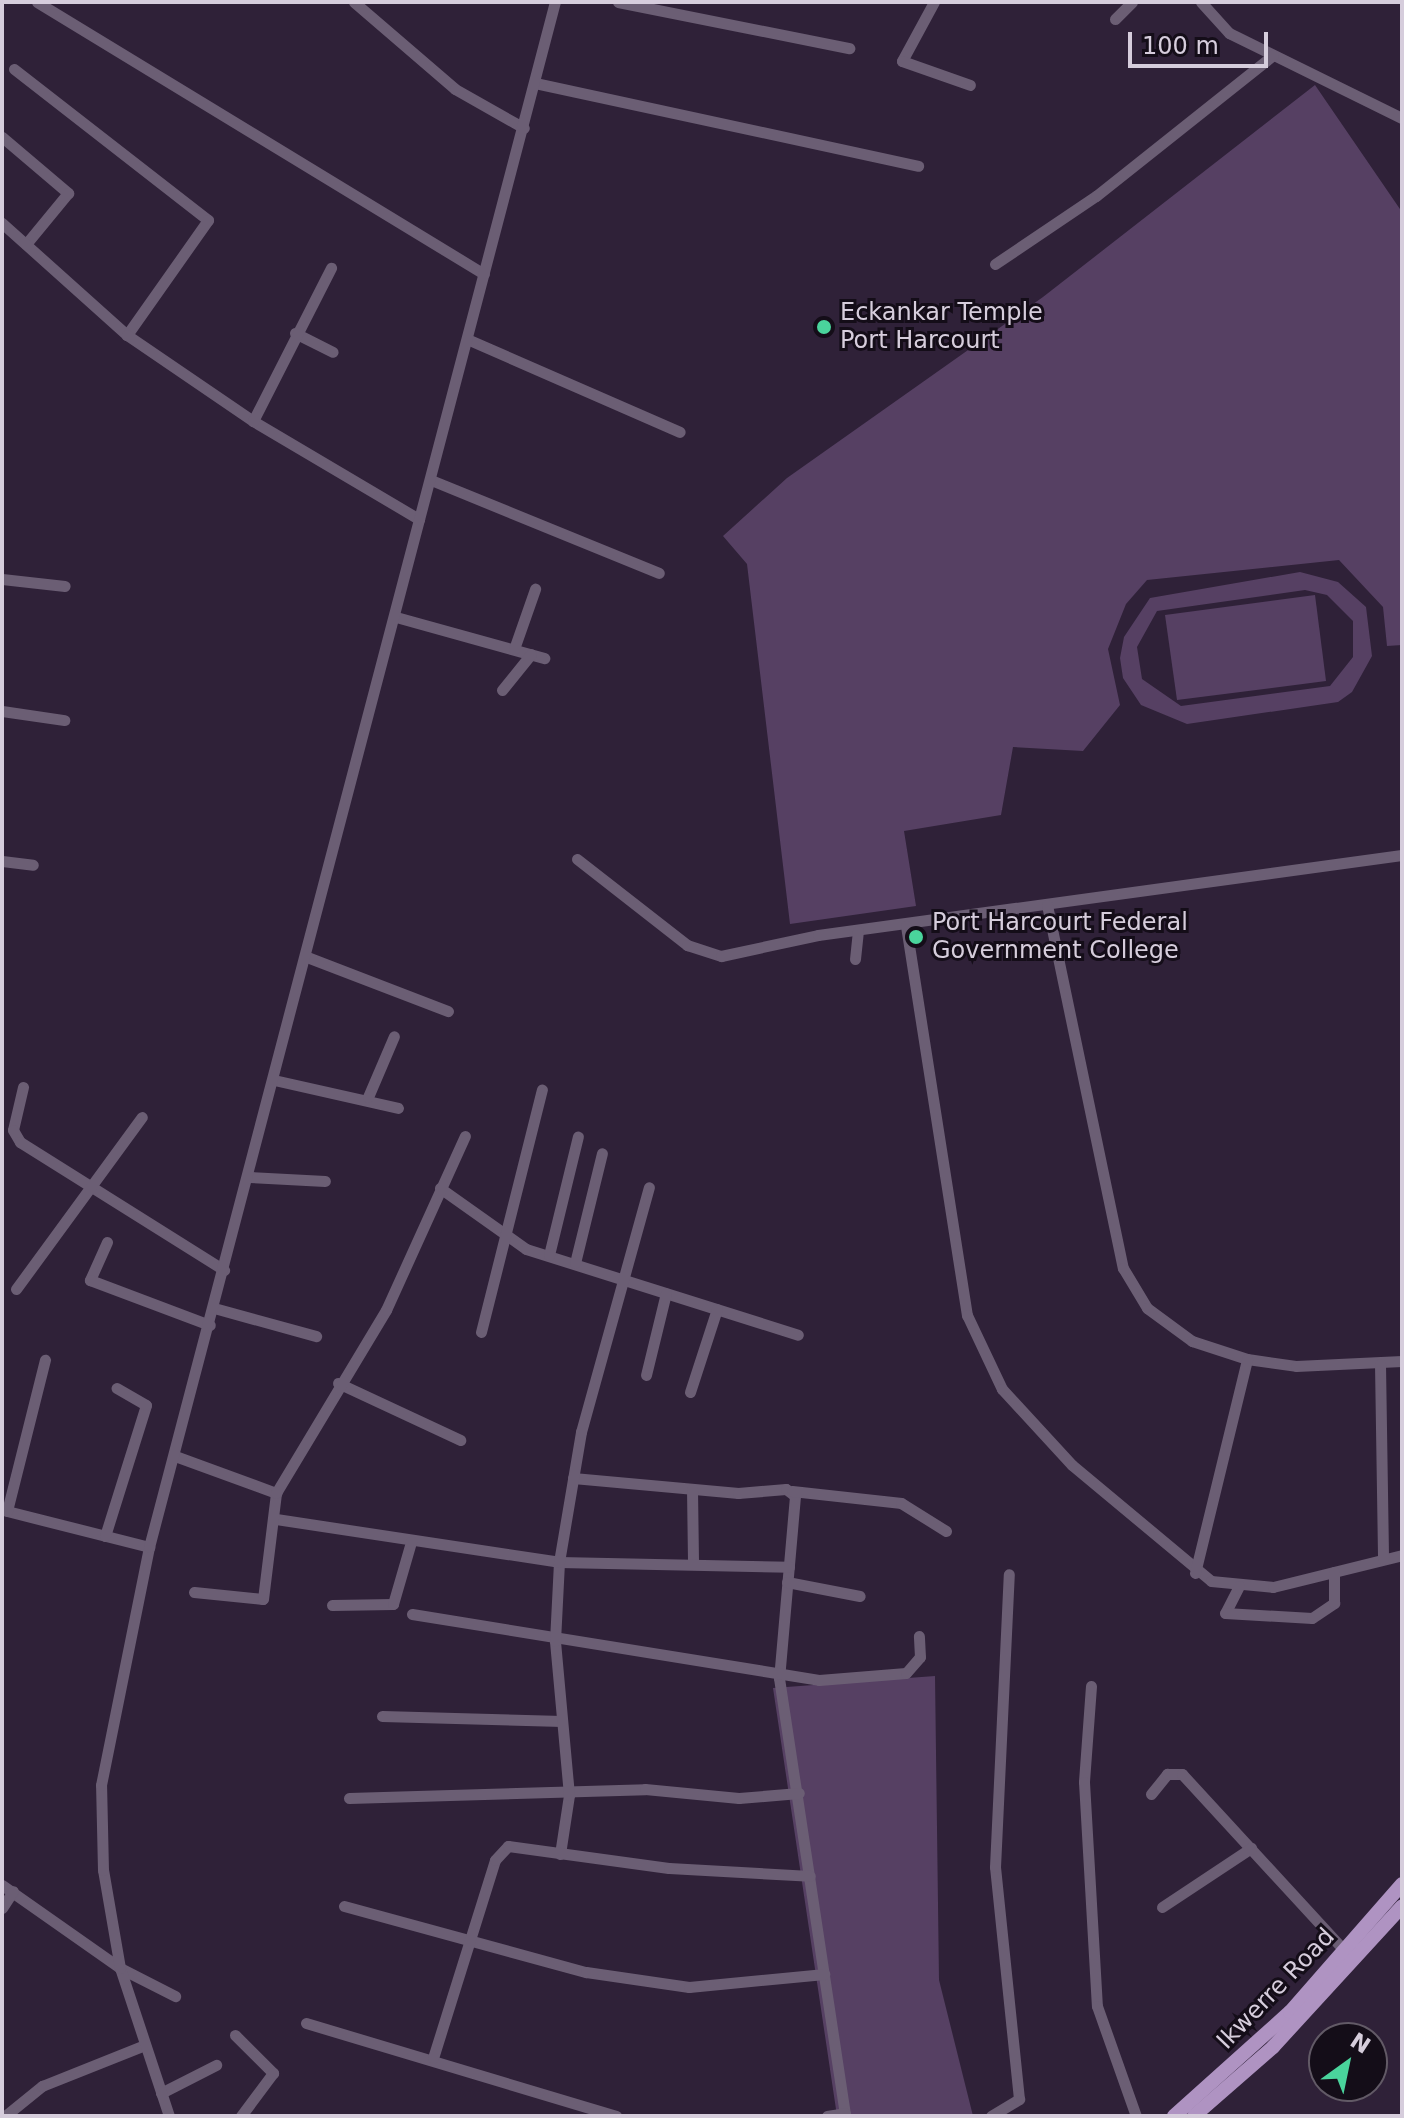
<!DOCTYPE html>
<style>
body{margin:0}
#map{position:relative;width:1404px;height:2118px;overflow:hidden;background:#2f2138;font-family:"DejaVu Sans",sans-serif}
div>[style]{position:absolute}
.green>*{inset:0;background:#564063}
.minor>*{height:11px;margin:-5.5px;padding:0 5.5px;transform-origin:5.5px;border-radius:5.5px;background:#6b5e74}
.major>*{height:14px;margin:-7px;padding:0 7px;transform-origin:7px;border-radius:7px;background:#af93c2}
.dots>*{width:22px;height:22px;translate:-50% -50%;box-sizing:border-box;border:4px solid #140d18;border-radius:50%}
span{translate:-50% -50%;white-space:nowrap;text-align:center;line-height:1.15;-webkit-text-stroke:6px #140d18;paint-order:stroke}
.poi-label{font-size:24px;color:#d6cddc}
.left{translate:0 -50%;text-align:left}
.street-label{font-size:24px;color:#d6cddc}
.frame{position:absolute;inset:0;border:4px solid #d6cddc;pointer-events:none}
.north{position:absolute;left:1308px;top:2022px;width:80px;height:80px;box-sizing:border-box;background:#140d18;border:2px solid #625a66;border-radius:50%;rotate:33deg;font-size:22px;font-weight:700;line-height:32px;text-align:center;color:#d6cddc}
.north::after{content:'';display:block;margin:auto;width:28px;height:36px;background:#4ad49c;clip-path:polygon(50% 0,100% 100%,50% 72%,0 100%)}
.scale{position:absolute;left:1128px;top:32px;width:140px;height:36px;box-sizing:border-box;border:4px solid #d6cddc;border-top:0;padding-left:10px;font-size:24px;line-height:28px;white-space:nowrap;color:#d6cddc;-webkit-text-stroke:6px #140d18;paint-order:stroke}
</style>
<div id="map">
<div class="green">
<i style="clip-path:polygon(1315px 85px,1402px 212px,1402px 645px,1387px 646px,1383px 607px,1339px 560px,1147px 580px,1126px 604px,1108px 649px,1120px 705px,1083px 751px,1013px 747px,1001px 815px,904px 831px,916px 906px,790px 924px,747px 564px,723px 536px,787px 478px,1043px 297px)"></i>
<i style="clip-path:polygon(evenodd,1300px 572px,1338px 582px,1366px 607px,1372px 656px,1352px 692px,1338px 702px,1187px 724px,1141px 705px,1123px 678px,1120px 658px,1124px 637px,1150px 598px,1300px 572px,1305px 590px,1327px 595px,1353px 621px,1353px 657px,1330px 686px,1181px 706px,1142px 679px,1137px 647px,1157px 611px,1305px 590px)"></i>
<i style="clip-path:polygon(1315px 595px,1326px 681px,1177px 700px,1165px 615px)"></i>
<i style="clip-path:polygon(935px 1676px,939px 1980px,973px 2116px,837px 2116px,773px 1688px)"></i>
</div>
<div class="minor">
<i style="left:37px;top:2px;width:523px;rotate:31.32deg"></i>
<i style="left:354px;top:2px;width:133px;rotate:40.7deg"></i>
<i style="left:455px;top:89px;width:79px;rotate:29.5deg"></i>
<i style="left:618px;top:2px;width:236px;rotate:11.3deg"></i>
<i style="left:934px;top:2px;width:67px;rotate:118.5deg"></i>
<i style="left:902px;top:61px;width:72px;rotate:19.4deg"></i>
<i style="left:1201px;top:2px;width:42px;rotate:47.9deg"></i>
<i style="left:1229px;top:33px;width:193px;rotate:26.2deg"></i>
<i style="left:1115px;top:19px;width:24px;rotate:-45deg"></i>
<i style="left:14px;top:69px;width:246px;rotate:37.9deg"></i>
<i style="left:208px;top:220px;width:141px;rotate:125.2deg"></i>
<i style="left:535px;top:83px;width:392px;rotate:12.2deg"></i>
<i style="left:2px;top:137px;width:87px;rotate:40.3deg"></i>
<i style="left:68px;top:193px;width:66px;rotate:129.5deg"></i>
<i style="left:2px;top:223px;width:168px;rotate:41.9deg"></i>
<i style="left:127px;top:335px;width:153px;rotate:34.3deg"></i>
<i style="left:253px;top:421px;width:193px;rotate:30.6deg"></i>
<i style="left:995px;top:264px;width:122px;rotate:-34deg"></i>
<i style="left:1096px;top:196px;width:226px;rotate:-38.5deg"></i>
<i style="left:295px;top:333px;width:42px;rotate:26.6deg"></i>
<i style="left:467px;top:339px;width:232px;rotate:23.6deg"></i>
<i style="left:253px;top:421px;width:172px;rotate:-63deg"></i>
<i style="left:431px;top:480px;width:246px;rotate:22.2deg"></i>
<i style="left:2px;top:579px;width:63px;rotate:6.3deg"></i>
<i style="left:396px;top:617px;width:154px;rotate:15.5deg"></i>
<i style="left:514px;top:649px;width:64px;rotate:-70.7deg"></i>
<i style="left:502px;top:690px;width:46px;rotate:-51.1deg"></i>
<i style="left:2px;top:711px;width:63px;rotate:8.3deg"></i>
<i style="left:577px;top:859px;width:140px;rotate:38deg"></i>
<i style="left:687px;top:945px;width:36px;rotate:18deg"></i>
<i style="left:721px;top:956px;width:99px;rotate:-12.2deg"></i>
<i style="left:818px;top:935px;width:589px;rotate:-7.8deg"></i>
<i style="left:2px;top:861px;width:31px;rotate:7deg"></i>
<i style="left:1047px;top:905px;width:371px;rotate:78.2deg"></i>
<i style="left:1123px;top:1268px;width:47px;rotate:59deg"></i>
<i style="left:1147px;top:1308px;width:56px;rotate:36.3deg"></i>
<i style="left:1192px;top:1341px;width:58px;rotate:18.1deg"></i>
<i style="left:1247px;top:1359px;width:49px;rotate:8.1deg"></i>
<i style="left:1296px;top:1366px;width:106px;rotate:-2.7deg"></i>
<i style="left:906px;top:926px;width:394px;rotate:81.1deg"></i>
<i style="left:967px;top:1315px;width:82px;rotate:64.7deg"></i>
<i style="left:1002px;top:1389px;width:103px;rotate:47.4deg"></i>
<i style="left:1072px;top:1465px;width:181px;rotate:39.8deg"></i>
<i style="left:1211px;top:1581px;width:62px;rotate:5.5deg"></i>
<i style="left:1273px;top:1587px;width:133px;rotate:-13.9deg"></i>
<i style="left:307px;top:957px;width:151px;rotate:21deg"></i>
<i style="left:855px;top:959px;width:28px;rotate:-84deg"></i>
<i style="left:274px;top:1080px;width:127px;rotate:12.7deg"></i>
<i style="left:23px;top:1087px;width:44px;rotate:103.1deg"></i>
<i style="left:13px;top:1130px;width:14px;rotate:60deg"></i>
<i style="left:20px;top:1142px;width:241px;rotate:32.1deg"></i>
<i style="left:368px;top:1097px;width:66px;rotate:-66.9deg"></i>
<i style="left:249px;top:1177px;width:76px;rotate:3deg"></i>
<i style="left:440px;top:1188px;width:105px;rotate:35.3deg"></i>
<i style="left:526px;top:1249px;width:285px;rotate:17.5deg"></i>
<i style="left:107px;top:1242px;width:42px;rotate:114.1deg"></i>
<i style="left:90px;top:1280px;width:128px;rotate:20.6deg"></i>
<i style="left:549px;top:1255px;width:122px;rotate:-76.3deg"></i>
<i style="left:575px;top:1263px;width:113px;rotate:-76.2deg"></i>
<i style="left:16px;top:1289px;width:213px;rotate:-53.8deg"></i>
<i style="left:214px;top:1308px;width:106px;rotate:15.4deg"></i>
<i style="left:481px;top:1332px;width:250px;rotate:-75.9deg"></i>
<i style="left:1380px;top:1364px;width:195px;rotate:89.1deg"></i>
<i style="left:646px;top:1375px;width:84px;rotate:-76.3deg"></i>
<i style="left:338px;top:1383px;width:135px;rotate:25deg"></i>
<i style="left:690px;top:1392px;width:87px;rotate:-72deg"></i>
<i style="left:175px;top:1456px;width:108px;rotate:20.1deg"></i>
<i style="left:573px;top:1478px;width:166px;rotate:5.2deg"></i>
<i style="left:738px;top:1493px;width:48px;rotate:-4.8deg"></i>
<i style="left:786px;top:1489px;width:11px;rotate:38deg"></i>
<i style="left:795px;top:1496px;width:183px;rotate:95deg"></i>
<i style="left:779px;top:1678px;width:443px;rotate:81.4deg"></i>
<i style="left:692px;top:1489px;width:75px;rotate:89.2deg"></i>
<i style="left:792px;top:1491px;width:110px;rotate:6.3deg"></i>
<i style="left:901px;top:1503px;width:53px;rotate:31.9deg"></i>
<i style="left:3px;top:1510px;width:151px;rotate:14.2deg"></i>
<i style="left:7px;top:1511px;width:156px;rotate:-75.9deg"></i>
<i style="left:276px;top:1519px;width:286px;rotate:8.6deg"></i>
<i style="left:559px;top:1562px;width:230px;rotate:1.2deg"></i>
<i style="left:105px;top:1536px;width:137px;rotate:-72.6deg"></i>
<i style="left:146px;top:1405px;width:34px;rotate:-150deg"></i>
<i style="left:1195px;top:1573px;width:220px;rotate:-76.3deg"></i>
<i style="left:787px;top:1582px;width:74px;rotate:10.9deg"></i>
<i style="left:1239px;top:1586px;width:30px;rotate:117deg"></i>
<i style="left:1225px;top:1613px;width:87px;rotate:3.3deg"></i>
<i style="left:1312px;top:1618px;width:27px;rotate:-34deg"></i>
<i style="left:1334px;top:1603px;width:31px;rotate:-90deg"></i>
<i style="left:194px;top:1592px;width:69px;rotate:5.8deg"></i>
<i style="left:263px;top:1599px;width:107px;rotate:-83deg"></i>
<i style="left:276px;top:1493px;width:214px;rotate:-59deg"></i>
<i style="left:386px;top:1310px;width:191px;rotate:-65.6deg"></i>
<i style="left:332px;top:1605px;width:61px;rotate:-0.9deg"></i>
<i style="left:393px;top:1604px;width:65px;rotate:-73.8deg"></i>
<i style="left:412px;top:1614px;width:412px;rotate:9.2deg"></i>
<i style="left:819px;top:1680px;width:87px;rotate:-4.6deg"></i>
<i style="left:906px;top:1673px;width:21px;rotate:-49deg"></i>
<i style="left:920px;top:1657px;width:21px;rotate:-93deg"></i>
<i style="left:1091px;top:1686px;width:96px;rotate:94.2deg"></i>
<i style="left:1084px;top:1782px;width:224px;rotate:86.7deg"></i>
<i style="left:1097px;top:2006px;width:117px;rotate:70.5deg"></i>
<i style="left:382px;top:1716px;width:180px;rotate:1.6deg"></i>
<i style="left:1151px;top:1794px;width:26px;rotate:-51deg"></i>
<i style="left:1167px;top:1774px;width:15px"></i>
<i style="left:1182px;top:1774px;width:241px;rotate:47.4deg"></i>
<i style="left:349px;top:1798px;width:296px;rotate:-1.7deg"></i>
<i style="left:645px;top:1789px;width:94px;rotate:5.5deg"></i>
<i style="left:739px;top:1798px;width:60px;rotate:-4.8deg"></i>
<i style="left:560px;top:1854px;width:60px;rotate:-81.3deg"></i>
<i style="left:569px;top:1795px;width:155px;rotate:-95.2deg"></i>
<i style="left:555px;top:1641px;width:79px;rotate:-87.1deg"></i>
<i style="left:559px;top:1562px;width:132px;rotate:-80.4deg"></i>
<i style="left:581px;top:1432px;width:254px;rotate:-74.5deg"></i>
<i style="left:2px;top:1885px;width:144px;rotate:35.1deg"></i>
<i style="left:120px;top:1968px;width:62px;rotate:27deg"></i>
<i style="left:344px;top:1906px;width:251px;rotate:15.3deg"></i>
<i style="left:586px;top:1972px;width:104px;rotate:8.3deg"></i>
<i style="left:689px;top:1987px;width:136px;rotate:-5.5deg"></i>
<i style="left:1162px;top:1907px;width:107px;rotate:-33.5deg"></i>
<i style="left:2px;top:1908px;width:20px;rotate:-57deg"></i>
<i style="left:306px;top:2023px;width:324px;rotate:16.7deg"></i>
<i style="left:235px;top:2035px;width:54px;rotate:45deg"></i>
<i style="left:273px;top:2073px;width:54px;rotate:126.7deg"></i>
<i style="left:433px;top:2058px;width:207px;rotate:-72.6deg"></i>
<i style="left:495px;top:1860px;width:19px;rotate:-47deg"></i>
<i style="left:508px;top:1846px;width:162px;rotate:7.8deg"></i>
<i style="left:669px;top:1868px;width:141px;rotate:3.2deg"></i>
<i style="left:161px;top:2093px;width:62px;rotate:-27deg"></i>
<i style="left:5px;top:2116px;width:48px;rotate:-39deg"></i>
<i style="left:42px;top:2086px;width:111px;rotate:-21.7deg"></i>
<i style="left:169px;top:2116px;width:156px;rotate:-108.3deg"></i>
<i style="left:120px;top:1968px;width:99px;rotate:-99.8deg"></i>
<i style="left:103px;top:1870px;width:85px;rotate:-91.3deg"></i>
<i style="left:101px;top:1785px;width:243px;rotate:-78.6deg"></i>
<i style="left:149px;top:1547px;width:1597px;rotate:-75.28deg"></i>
<i style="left:827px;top:2116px;width:18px;rotate:-9deg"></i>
<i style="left:991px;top:2116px;width:33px;rotate:-31deg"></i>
<i style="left:1019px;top:2099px;width:233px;rotate:-95.9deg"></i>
<i style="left:995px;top:1867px;width:293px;rotate:-87.3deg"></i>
</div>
<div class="major">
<i style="left:1174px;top:2116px;width:156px;rotate:-41.9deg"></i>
<i style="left:1290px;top:2012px;width:170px;rotate:-48.8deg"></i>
<i style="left:1194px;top:2116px;width:105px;rotate:-41.1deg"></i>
<i style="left:1273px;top:2047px;width:191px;rotate:-47.5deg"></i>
</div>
<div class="dots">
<i style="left:824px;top:327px;background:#4ad49c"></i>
<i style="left:916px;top:937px;background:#4ad49c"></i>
</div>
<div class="poi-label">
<span class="left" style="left:840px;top:327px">Eckankar Temple<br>Port Harcourt</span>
<span class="left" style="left:932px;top:937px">Port Harcourt Federal<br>Government College</span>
</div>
<div class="street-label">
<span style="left:1276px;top:1989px;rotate:-46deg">Ikwerre Road</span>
</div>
<div class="frame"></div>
<div class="north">N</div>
<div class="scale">100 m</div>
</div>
